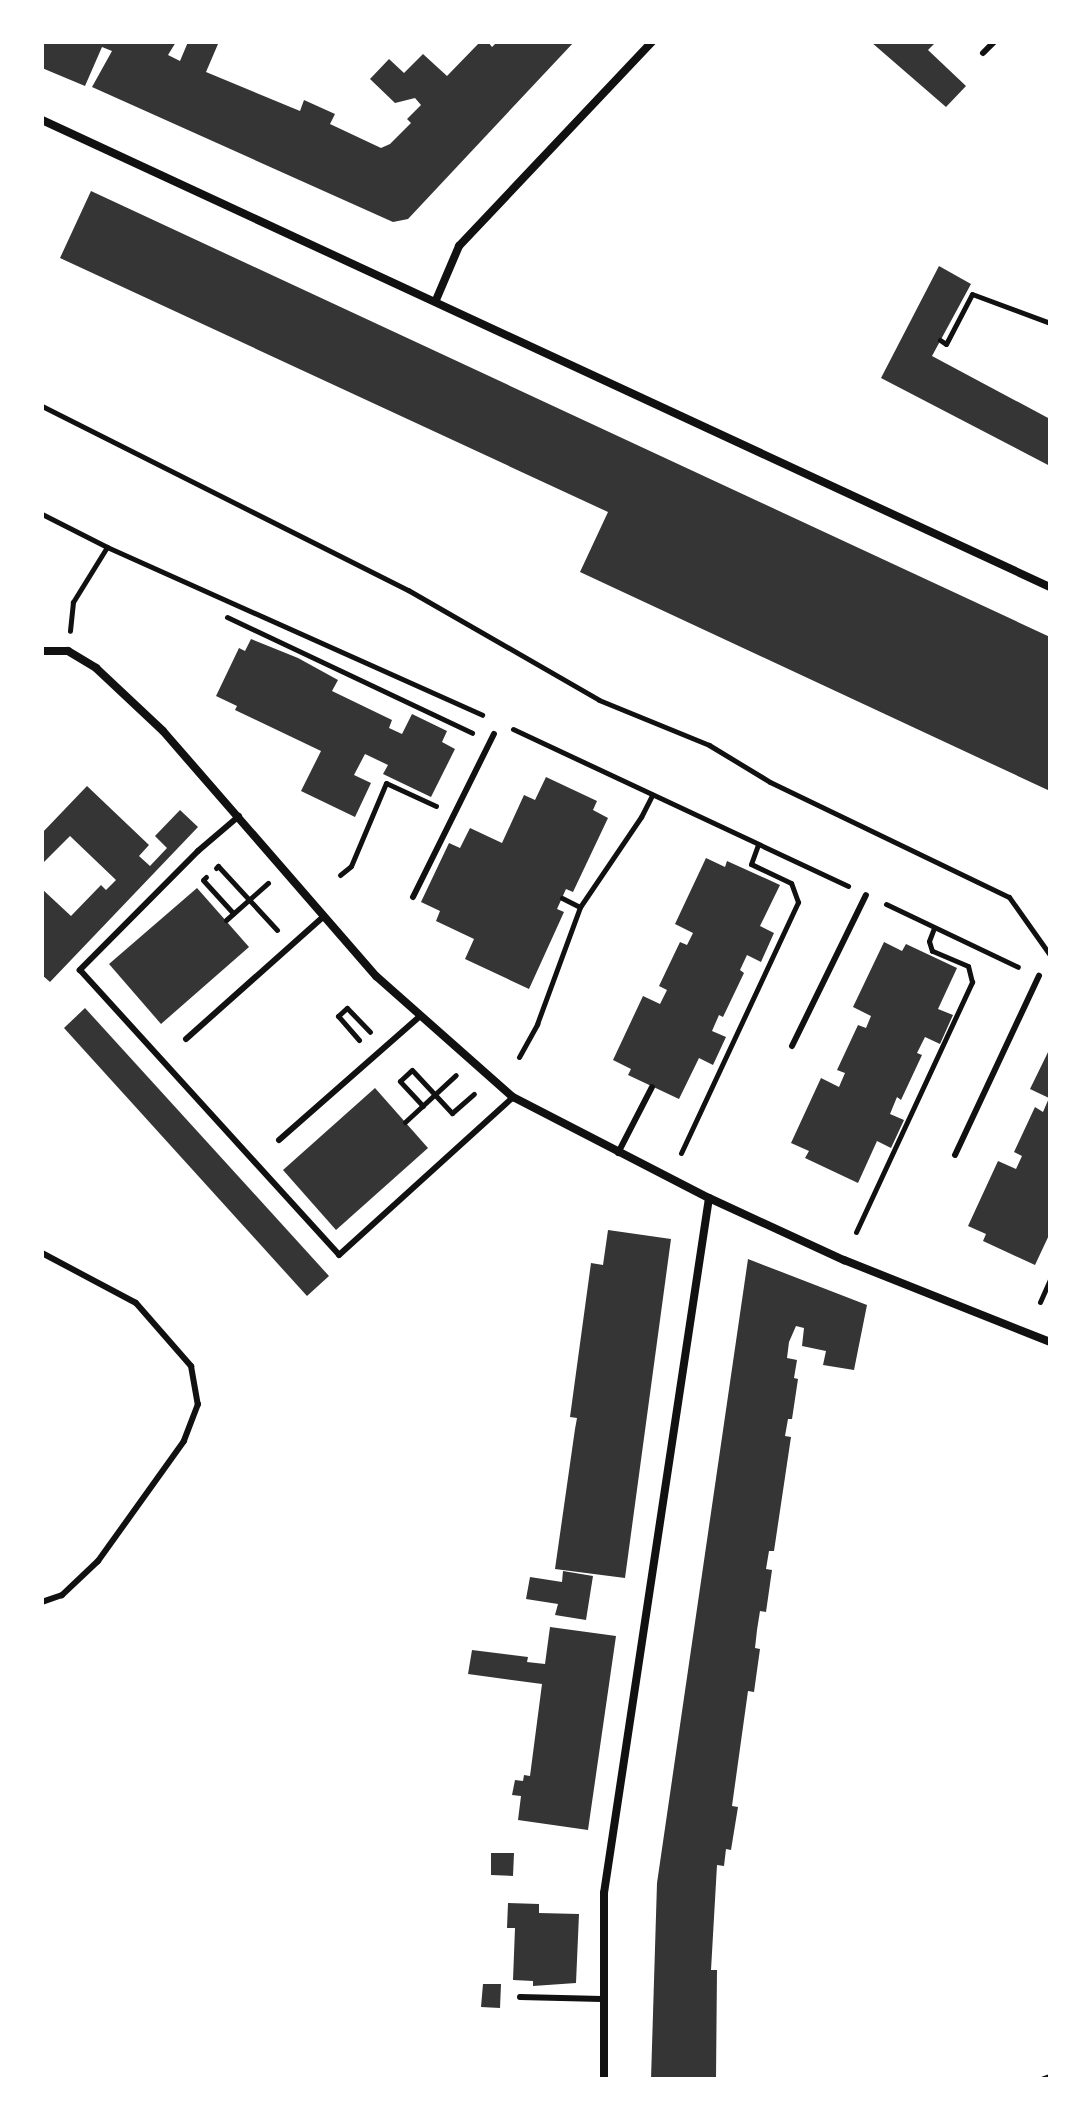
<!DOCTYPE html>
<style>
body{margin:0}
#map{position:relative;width:1092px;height:2121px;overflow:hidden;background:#fff;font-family:Helvetica,sans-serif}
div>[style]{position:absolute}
.building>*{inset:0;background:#353535}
.path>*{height:5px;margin:-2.5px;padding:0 2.5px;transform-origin:2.5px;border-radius:2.5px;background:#111}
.service>*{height:6px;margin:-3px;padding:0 3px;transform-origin:3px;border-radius:3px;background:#111}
.minor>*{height:8px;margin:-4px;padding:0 4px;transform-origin:4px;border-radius:4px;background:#111}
span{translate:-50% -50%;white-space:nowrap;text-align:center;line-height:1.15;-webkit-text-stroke:8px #fff;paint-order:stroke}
.frame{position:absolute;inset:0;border:44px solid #fff;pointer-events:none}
</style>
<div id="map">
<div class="building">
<i style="clip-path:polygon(42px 42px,176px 42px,168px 55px,180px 61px,188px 42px,214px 42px,218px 44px,206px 72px,300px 111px,304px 100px,335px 114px,330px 124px,381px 148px,390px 144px,411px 123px,407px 119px,421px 105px,415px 98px,395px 103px,370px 79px,389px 59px,404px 73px,423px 54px,447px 76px,480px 42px,488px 42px,492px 47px,497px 42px,574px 42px,408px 219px,393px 222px,92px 87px,112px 51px,102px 47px,85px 86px,42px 68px)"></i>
<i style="clip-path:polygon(871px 42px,936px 42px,928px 50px,966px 86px,946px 107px)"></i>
<i style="clip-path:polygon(91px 191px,1050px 637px,1050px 791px,580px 572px,608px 512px,60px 258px)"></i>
<i style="clip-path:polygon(939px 266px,971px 284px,932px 356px,1050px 419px,1050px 466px,881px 378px)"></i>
<i style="clip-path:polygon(251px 639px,298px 658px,338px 680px,332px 691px,392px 720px,389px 728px,402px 734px,412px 714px,447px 731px,442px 742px,455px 749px,431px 797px,383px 774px,388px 765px,365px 754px,354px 775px,371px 783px,355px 817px,301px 791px,321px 751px,235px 710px,237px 706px,216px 696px,239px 648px,245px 651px)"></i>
<i style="clip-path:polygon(546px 777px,597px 801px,593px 810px,608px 818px,573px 892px,566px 889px,557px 909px,564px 912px,529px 989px,465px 959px,474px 939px,436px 921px,440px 911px,421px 902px,449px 843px,460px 848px,470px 828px,502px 843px,524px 795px,535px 800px)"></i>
<i style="clip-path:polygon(87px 786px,149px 845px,139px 856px,150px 866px,167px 848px,155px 836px,180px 810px,198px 827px,50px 982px,42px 975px,42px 889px,71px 916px,101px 885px,106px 890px,116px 880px,70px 836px,42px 864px,42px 833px)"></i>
<i style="clip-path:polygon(706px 858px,725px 867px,727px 861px,780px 885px,760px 926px,774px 933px,761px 962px,747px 955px,740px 970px,744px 973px,723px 1017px,719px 1015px,712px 1031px,726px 1037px,713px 1065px,699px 1058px,679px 1099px,628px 1075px,631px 1069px,613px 1060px,643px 996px,660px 1004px,667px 990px,659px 986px,680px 942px,687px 945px,693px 933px,675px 924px)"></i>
<i style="clip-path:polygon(197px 888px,249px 947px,161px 1024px,109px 964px)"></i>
<i style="clip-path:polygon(884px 942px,902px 951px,906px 944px,957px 968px,938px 1009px,953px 1015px,940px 1044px,925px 1037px,917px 1053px,922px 1055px,901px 1100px,897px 1097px,890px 1114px,904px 1120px,891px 1148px,877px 1141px,858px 1183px,805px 1158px,809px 1151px,791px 1143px,821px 1078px,839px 1087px,845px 1073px,837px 1070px,858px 1025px,866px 1028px,871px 1016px,853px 1007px)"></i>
<i style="clip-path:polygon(85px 1008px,329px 1276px,307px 1296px,64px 1028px)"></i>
<i style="clip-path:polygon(1050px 1048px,1050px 1233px,1035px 1265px,983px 1241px,986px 1234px,968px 1226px,998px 1161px,1016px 1169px,1022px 1156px,1014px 1152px,1035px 1107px,1043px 1112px,1049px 1098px,1030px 1089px)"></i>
<i style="clip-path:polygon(375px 1088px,428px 1148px,336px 1230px,283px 1170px)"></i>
<i style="clip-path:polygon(608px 1230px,671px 1239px,625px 1578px,555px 1569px,575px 1429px,577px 1418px,570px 1417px,591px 1263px,603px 1265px)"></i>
<i style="clip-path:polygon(748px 1259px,867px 1305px,854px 1370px,823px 1365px,826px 1351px,802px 1346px,804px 1328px,796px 1326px,789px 1342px,787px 1358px,797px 1360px,794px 1378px,798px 1379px,792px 1419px,788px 1419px,785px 1436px,791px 1437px,774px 1551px,769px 1551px,766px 1569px,772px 1570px,766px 1612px,760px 1611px,757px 1630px,755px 1648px,760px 1649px,754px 1692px,748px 1691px,732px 1806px,738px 1807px,731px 1850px,726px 1849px,724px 1866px,717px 1865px,711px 1970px,717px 1970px,716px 2079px,651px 2079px,657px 1883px)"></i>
<i style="clip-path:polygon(563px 1571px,593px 1576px,586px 1620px,555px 1615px,558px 1604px,526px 1599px,530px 1577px,562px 1582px)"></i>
<i style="clip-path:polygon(550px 1627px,616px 1636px,588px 1830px,518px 1820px,521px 1796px,512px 1795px,515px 1780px,523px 1781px,524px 1775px,530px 1776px,542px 1684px,468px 1674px,472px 1650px,528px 1657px,527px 1662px,545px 1664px)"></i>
<i style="clip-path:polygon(491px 1853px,514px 1853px,513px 1876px,491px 1875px)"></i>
<i style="clip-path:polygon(508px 1903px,539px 1904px,539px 1913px,579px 1914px,576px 1983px,533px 1986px,533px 1981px,513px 1980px,515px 1928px,507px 1928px)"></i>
<i style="clip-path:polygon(483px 1984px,501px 1984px,500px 2008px,481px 2007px)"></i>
</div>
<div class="path">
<i style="left:940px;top:340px;width:7px;rotate:34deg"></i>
<i style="left:946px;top:344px;width:56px;rotate:-62.5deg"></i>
<i style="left:972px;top:294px;width:83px;rotate:20.4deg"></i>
<i style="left:42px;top:406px;width:410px;rotate:26.7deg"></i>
<i style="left:408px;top:590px;width:220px;rotate:29.9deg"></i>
<i style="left:599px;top:700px;width:119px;rotate:22.2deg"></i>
<i style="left:709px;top:745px;width:71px;rotate:31.2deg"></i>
<i style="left:770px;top:782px;width:265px;rotate:25.7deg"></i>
<i style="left:1009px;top:897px;width:71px;rotate:54.7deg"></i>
<i style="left:42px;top:514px;width:73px;rotate:26.9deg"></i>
<i style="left:107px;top:547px;width:65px;rotate:121.7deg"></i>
<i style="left:73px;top:602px;width:29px;rotate:96deg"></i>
<i style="left:107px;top:547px;width:411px;rotate:24.1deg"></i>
<i style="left:227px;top:617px;width:271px;rotate:25.3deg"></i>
<i style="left:513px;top:729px;width:370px;rotate:25.1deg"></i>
<i style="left:216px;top:868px;width:3px;rotate:-45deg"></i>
<i style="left:218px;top:866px;width:87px;rotate:47.3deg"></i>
<i style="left:340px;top:875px;width:14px;rotate:-39deg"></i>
<i style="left:351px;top:866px;width:90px;rotate:-67.1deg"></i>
<i style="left:386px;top:783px;width:55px;rotate:24.7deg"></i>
<i style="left:206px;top:877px;width:4px;rotate:135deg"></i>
<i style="left:203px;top:880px;width:45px;rotate:47.7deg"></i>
<i style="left:562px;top:898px;width:20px;rotate:27deg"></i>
<i style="left:886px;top:904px;width:146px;rotate:25.5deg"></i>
<i style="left:226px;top:920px;width:56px;rotate:-41.4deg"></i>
<i style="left:359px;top:1040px;width:32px;rotate:-131deg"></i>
<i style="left:338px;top:1016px;width:12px;rotate:-42deg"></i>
<i style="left:347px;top:1008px;width:33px;rotate:46deg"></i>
<i style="left:519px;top:1057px;width:38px;rotate:-61deg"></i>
<i style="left:537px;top:1024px;width:125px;rotate:-69.8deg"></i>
<i style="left:580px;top:907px;width:109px;rotate:-55.9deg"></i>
<i style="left:641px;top:817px;width:25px;rotate:-63deg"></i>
<i style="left:423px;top:1106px;width:34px;rotate:-133deg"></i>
<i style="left:400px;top:1081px;width:16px;rotate:-43deg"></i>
<i style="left:412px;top:1070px;width:59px;rotate:47.1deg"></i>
<i style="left:452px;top:1113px;width:29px;rotate:-41deg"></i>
<i style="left:405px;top:1122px;width:69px;rotate:-42.7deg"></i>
<i style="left:681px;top:1153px;width:277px;rotate:-65deg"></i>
<i style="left:798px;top:902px;width:20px;rotate:-110deg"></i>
<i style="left:791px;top:883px;width:44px;rotate:-154.6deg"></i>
<i style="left:751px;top:864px;width:20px;rotate:-70deg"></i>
<i style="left:856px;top:1232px;width:276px;rotate:-65.1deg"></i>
<i style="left:972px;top:982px;width:16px;rotate:-104deg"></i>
<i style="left:968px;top:966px;width:39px;rotate:-157deg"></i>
<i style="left:932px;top:951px;width:10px;rotate:-107deg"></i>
<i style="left:929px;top:941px;width:14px;rotate:-69deg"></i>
<i style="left:1040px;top:1302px;width:24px;rotate:-66deg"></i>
</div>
<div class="service">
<i style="left:983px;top:53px;width:16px;rotate:-45deg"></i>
<i style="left:239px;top:816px;width:54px;rotate:139.5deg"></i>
<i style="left:198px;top:851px;width:168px;rotate:134.8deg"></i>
<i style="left:80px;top:970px;width:385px;rotate:47.7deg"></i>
<i style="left:339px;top:1255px;width:235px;rotate:-42.2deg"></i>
<i style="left:413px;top:897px;width:182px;rotate:-63.6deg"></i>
<i style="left:186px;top:1039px;width:185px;rotate:-41.7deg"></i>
<i style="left:792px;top:1046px;width:168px;rotate:-63.9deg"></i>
<i style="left:279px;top:1140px;width:188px;rotate:-41.3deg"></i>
<i style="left:618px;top:1153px;width:74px;rotate:-62.7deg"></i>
<i style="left:955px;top:1155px;width:198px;rotate:-64.9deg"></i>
<i style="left:42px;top:1253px;width:106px;rotate:28deg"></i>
<i style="left:136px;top:1303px;width:84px;rotate:48.9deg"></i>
<i style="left:191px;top:1366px;width:39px;rotate:80deg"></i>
<i style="left:198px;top:1404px;width:40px;rotate:111deg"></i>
<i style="left:184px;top:1441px;width:148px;rotate:125.6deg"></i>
<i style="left:98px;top:1561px;width:50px;rotate:136.6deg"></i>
<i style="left:62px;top:1595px;width:21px;rotate:161deg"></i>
<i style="left:520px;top:1997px;width:82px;rotate:1.4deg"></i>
<i style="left:1044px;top:2079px;width:6px;rotate:-18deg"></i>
</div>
<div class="minor">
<i style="left:42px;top:120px;width:1111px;rotate:24.86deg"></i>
<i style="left:436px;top:300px;width:59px;rotate:-66.9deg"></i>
<i style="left:459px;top:246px;width:281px;rotate:-46.6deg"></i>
<i style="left:42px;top:651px;width:26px"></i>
<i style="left:68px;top:651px;width:33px;rotate:31deg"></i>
<i style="left:96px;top:668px;width:92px;rotate:43.2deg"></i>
<i style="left:163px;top:731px;width:325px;rotate:49deg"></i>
<i style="left:376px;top:976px;width:183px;rotate:41.5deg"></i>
<i style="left:513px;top:1097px;width:220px;rotate:27.3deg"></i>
<i style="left:709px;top:1198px;width:149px;rotate:24.7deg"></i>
<i style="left:844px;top:1260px;width:222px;rotate:21.7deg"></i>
<i style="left:604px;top:2079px;width:186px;rotate:-90deg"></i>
<i style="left:604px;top:1893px;width:703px;rotate:-81.41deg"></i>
</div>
<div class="frame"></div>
</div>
